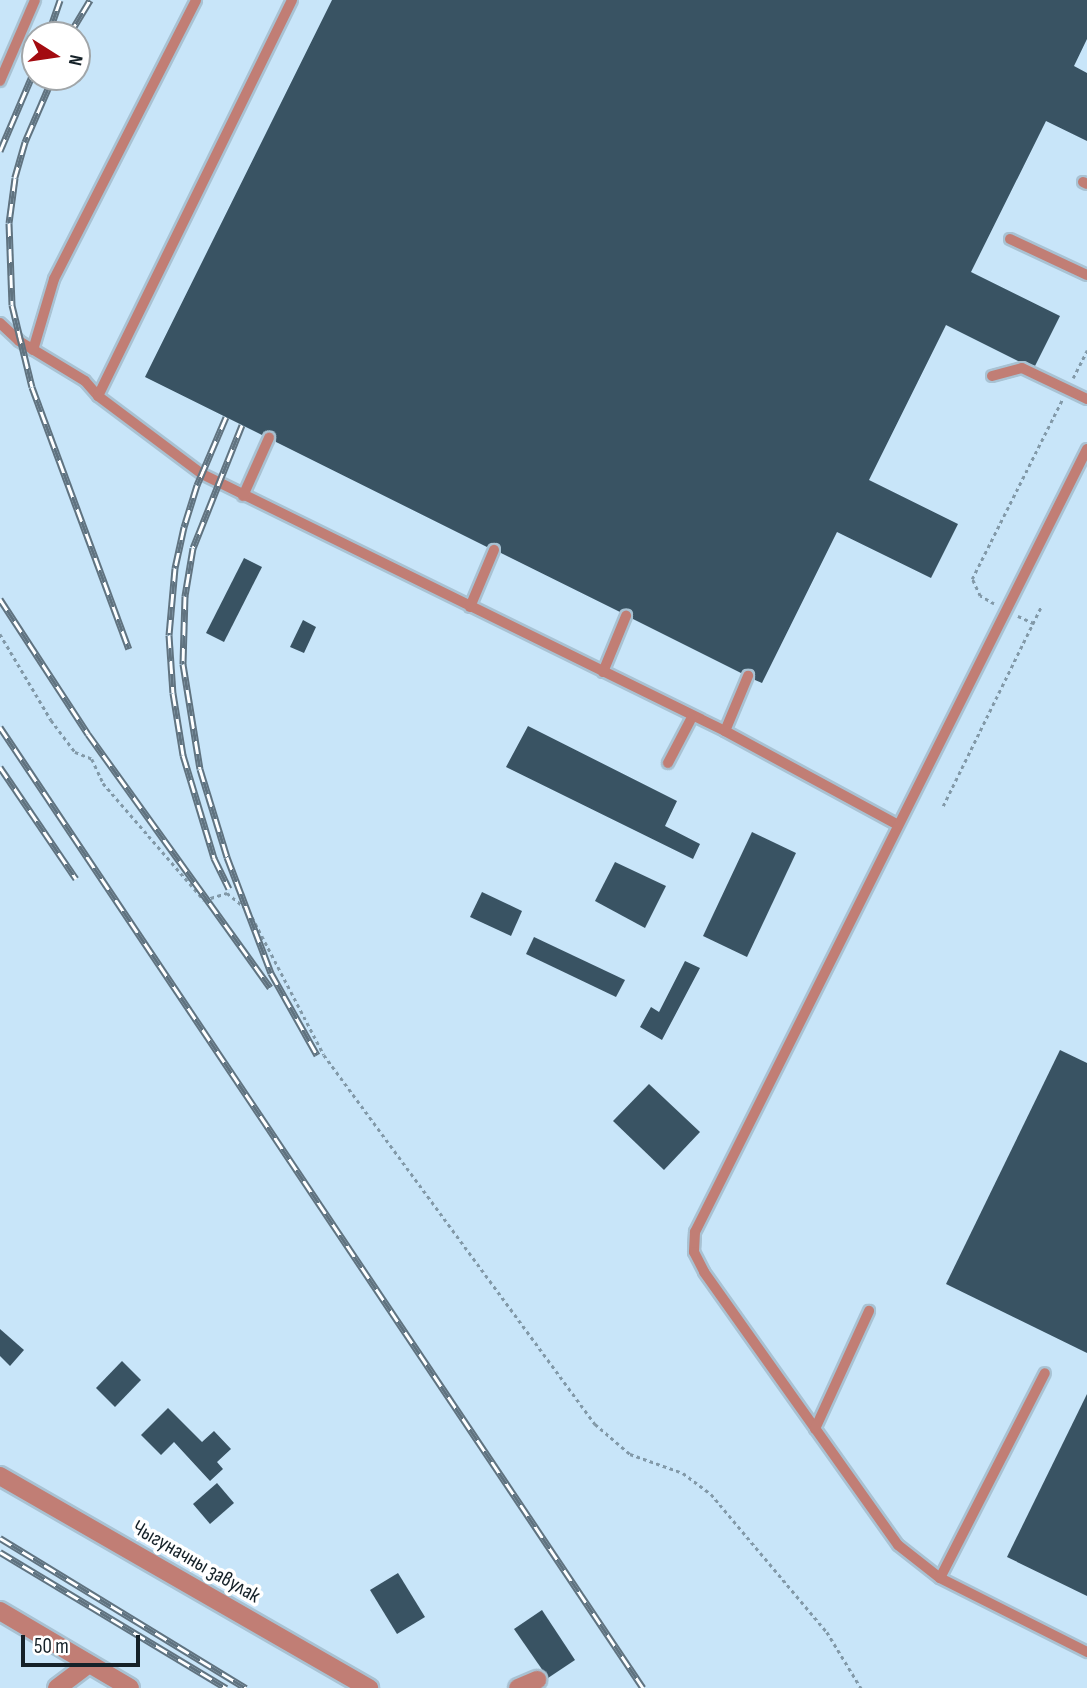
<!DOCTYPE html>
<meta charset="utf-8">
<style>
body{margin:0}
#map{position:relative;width:1087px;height:1688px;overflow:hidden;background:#c8e5f9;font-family:"Sofia Sans Condensed",sans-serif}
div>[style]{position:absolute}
.building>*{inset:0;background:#395363}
.path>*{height:2.5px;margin-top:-1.25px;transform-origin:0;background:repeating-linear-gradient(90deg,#8299a8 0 3.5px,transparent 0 7px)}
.roads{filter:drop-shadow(2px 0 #a8c2d3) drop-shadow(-2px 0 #a8c2d3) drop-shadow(0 2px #a8c2d3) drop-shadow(0 -2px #a8c2d3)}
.service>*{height:10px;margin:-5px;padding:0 5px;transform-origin:5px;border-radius:5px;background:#c17e75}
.minor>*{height:18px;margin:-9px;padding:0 9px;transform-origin:9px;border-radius:9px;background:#c17e75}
.tertiary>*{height:18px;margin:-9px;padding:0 9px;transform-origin:9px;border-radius:9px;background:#c17e75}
.rail>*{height:7px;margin-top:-3.5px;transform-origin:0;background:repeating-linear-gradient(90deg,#fff 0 13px,#607380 0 26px);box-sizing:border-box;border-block:2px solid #607380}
span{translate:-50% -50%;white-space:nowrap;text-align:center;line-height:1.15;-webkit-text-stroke:7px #fff;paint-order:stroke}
.street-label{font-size:21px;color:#152128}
.north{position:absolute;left:21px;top:21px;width:70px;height:70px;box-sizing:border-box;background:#fff;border:2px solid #a1a6a9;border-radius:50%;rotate:102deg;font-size:19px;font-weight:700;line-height:28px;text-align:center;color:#152128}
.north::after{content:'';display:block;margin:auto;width:24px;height:32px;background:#a30b10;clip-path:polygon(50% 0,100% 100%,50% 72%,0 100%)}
.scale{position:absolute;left:21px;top:1635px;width:119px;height:32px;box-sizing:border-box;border:4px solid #152128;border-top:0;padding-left:9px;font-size:21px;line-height:24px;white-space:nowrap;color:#152128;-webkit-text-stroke:5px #fff;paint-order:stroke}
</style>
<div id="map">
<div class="building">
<i style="clip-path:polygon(332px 0,1087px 0,1087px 39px,1074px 66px,1087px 73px,1087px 141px,1046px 121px,971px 272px,1060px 316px,1035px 366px,1018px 361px,946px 325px,869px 480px,958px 524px,931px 578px,837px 532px,762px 683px,755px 680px,751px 669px,741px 673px,633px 619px,629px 609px,620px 612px,501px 553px,497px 543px,487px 547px,276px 442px,273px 432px,262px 435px,145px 377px)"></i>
<i style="clip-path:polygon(244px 558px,262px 567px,224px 642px,206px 633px)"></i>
<i style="clip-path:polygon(303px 620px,316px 627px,304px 653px,290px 647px)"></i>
<i style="clip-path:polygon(528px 726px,677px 801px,665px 826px,700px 844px,693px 859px,506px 767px)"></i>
<i style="clip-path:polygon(752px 832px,796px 853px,747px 957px,703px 936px)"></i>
<i style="clip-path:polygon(615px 862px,666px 886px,645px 928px,595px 901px)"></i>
<i style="clip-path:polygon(482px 892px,522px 911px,511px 936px,470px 917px)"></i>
<i style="clip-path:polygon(534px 937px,625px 980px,616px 997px,526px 954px)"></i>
<i style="clip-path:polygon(685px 961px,700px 968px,662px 1040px,640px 1027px,651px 1007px,659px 1012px)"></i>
<i style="clip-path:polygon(1060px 1050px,1087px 1063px,1087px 1353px,946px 1284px)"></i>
<i style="clip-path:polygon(649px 1084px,700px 1132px,664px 1170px,613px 1121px)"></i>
<i style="clip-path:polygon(0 1329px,24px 1350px,10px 1366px,0 1356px)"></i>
<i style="clip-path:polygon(122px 1361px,141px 1380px,115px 1407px,96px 1388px)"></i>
<i style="clip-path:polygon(1087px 1394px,1087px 1596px,1007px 1557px)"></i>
<i style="clip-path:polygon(168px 1408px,202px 1442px,214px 1431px,231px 1449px,217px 1462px,223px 1469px,210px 1481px,174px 1442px,161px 1455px,141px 1435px)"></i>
<i style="clip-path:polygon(217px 1483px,234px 1503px,210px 1524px,193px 1504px)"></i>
<i style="clip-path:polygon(398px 1573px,425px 1617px,397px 1634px,370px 1590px)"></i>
<i style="clip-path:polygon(542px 1610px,575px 1660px,548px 1678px,514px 1629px)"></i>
</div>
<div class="path">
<i style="left:1073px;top:378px;width:31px;rotate:-63deg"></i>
<i style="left:994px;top:604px;width:16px;rotate:-150deg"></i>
<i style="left:980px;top:596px;width:19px;rotate:-115deg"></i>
<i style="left:972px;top:579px;width:200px;rotate:-63.3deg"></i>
<i style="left:1018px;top:616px;width:17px;rotate:25deg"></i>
<i style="left:0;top:634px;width:100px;rotate:59.3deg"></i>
<i style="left:51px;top:720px;width:40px;rotate:53deg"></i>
<i style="left:75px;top:752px;width:18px;rotate:22deg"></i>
<i style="left:92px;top:759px;width:26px;rotate:65deg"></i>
<i style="left:103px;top:783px;width:155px;rotate:49.2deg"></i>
<i style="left:204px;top:900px;width:24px;rotate:-17deg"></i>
<i style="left:227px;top:893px;width:28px;rotate:39deg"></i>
<i style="left:249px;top:911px;width:162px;rotate:62.5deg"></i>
<i style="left:324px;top:1055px;width:458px;rotate:53.7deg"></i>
<i style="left:595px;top:1424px;width:46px;rotate:40.6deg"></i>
<i style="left:630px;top:1454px;width:56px;rotate:19.7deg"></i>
<i style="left:683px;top:1473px;width:35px;rotate:37deg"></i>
<i style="left:711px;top:1494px;width:180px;rotate:50deg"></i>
<i style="left:827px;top:1632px;width:66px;rotate:58.7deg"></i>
<i style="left:943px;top:806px;width:222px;rotate:-63.8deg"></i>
</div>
<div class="roads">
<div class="service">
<i style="left:0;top:81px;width:88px;rotate:-66.6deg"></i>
<i style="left:1083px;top:182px;width:4px;rotate:27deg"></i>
<i style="left:1010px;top:239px;width:85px;rotate:25.1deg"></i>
<i style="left:0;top:323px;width:26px;rotate:43deg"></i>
<i style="left:19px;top:341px;width:77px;rotate:31.2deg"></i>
<i style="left:85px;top:381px;width:20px;rotate:49deg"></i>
<i style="left:98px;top:396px;width:130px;rotate:36.9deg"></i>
<i style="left:202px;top:474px;width:583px;rotate:26.17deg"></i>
<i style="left:725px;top:731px;width:197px;rotate:28.5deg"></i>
<i style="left:33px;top:350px;width:74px;rotate:-73.5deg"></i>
<i style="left:54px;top:279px;width:313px;rotate:-63deg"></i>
<i style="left:992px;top:376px;width:31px;rotate:-15deg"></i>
<i style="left:1022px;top:368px;width:72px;rotate:25.5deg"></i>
<i style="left:98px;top:396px;width:441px;rotate:-63.9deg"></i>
<i style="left:1087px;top:449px;width:876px;rotate:116.59deg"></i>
<i style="left:695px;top:1232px;width:20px;rotate:93deg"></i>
<i style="left:694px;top:1252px;width:22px;rotate:63deg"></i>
<i style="left:704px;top:1272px;width:335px;rotate:54.6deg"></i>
<i style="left:898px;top:1545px;width:53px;rotate:38.2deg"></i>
<i style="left:940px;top:1578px;width:165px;rotate:26.7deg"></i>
<i style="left:243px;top:496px;width:64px;rotate:-65.9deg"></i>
<i style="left:470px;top:607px;width:62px;rotate:-67.2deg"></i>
<i style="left:603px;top:672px;width:61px;rotate:-67.7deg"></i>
<i style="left:725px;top:731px;width:60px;rotate:-67.3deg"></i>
<i style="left:668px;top:763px;width:52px;rotate:-62.4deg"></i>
<i style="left:815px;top:1429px;width:130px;rotate:-65.4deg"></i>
<i style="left:940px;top:1578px;width:230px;rotate:-62.9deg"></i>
</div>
<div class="minor">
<i style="left:0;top:1476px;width:426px;rotate:29.9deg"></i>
<i style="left:57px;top:1688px;width:40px;rotate:-37deg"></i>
<i style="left:518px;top:1688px;width:21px;rotate:-23deg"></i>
</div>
<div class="tertiary">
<i style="left:0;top:1611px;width:151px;rotate:30.6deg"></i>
</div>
</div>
<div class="rail">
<i style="left:48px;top:35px;width:37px;rotate:-71deg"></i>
<i style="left:69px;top:35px;width:41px;rotate:-59deg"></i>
<i style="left:53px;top:77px;width:71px;rotate:113.3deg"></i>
<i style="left:25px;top:142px;width:37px;rotate:106deg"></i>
<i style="left:15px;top:178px;width:45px;rotate:97.6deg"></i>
<i style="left:9px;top:223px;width:82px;rotate:87.9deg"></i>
<i style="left:12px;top:305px;width:84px;rotate:76.3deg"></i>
<i style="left:32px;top:387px;width:279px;rotate:69.7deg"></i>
<i style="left:0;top:151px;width:89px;rotate:-66.9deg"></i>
<i style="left:226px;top:417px;width:74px;rotate:113.1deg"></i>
<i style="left:197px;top:485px;width:44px;rotate:107.2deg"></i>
<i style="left:184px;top:527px;width:42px;rotate:102.4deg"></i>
<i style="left:175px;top:568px;width:67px;rotate:95.1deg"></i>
<i style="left:169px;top:635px;width:58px;rotate:86.1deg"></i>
<i style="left:173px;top:693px;width:63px;rotate:80.8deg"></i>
<i style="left:183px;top:755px;width:108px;rotate:73.2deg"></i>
<i style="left:214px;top:858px;width:34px;rotate:64deg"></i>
<i style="left:242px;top:425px;width:132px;rotate:111.7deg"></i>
<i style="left:193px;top:548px;width:49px;rotate:99.5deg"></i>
<i style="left:185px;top:596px;width:68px;rotate:91.7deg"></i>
<i style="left:183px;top:664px;width:106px;rotate:80.8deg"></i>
<i style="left:200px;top:769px;width:92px;rotate:72.9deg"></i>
<i style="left:227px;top:857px;width:124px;rotate:69.2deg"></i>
<i style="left:271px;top:973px;width:94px;rotate:60.7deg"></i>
<i style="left:0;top:599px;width:161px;rotate:56.9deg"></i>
<i style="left:88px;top:734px;width:312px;rotate:54.3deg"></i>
<i style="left:0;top:727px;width:1156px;rotate:56.21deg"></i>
<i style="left:0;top:767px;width:135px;rotate:55.8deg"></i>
<i style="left:0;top:1538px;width:288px;rotate:31.4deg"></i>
<i style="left:0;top:1552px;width:264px;rotate:31deg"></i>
</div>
<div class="street-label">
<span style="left:196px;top:1562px;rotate:30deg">Чыгуначны завулак</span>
</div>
<div class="north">N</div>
<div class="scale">50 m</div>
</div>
